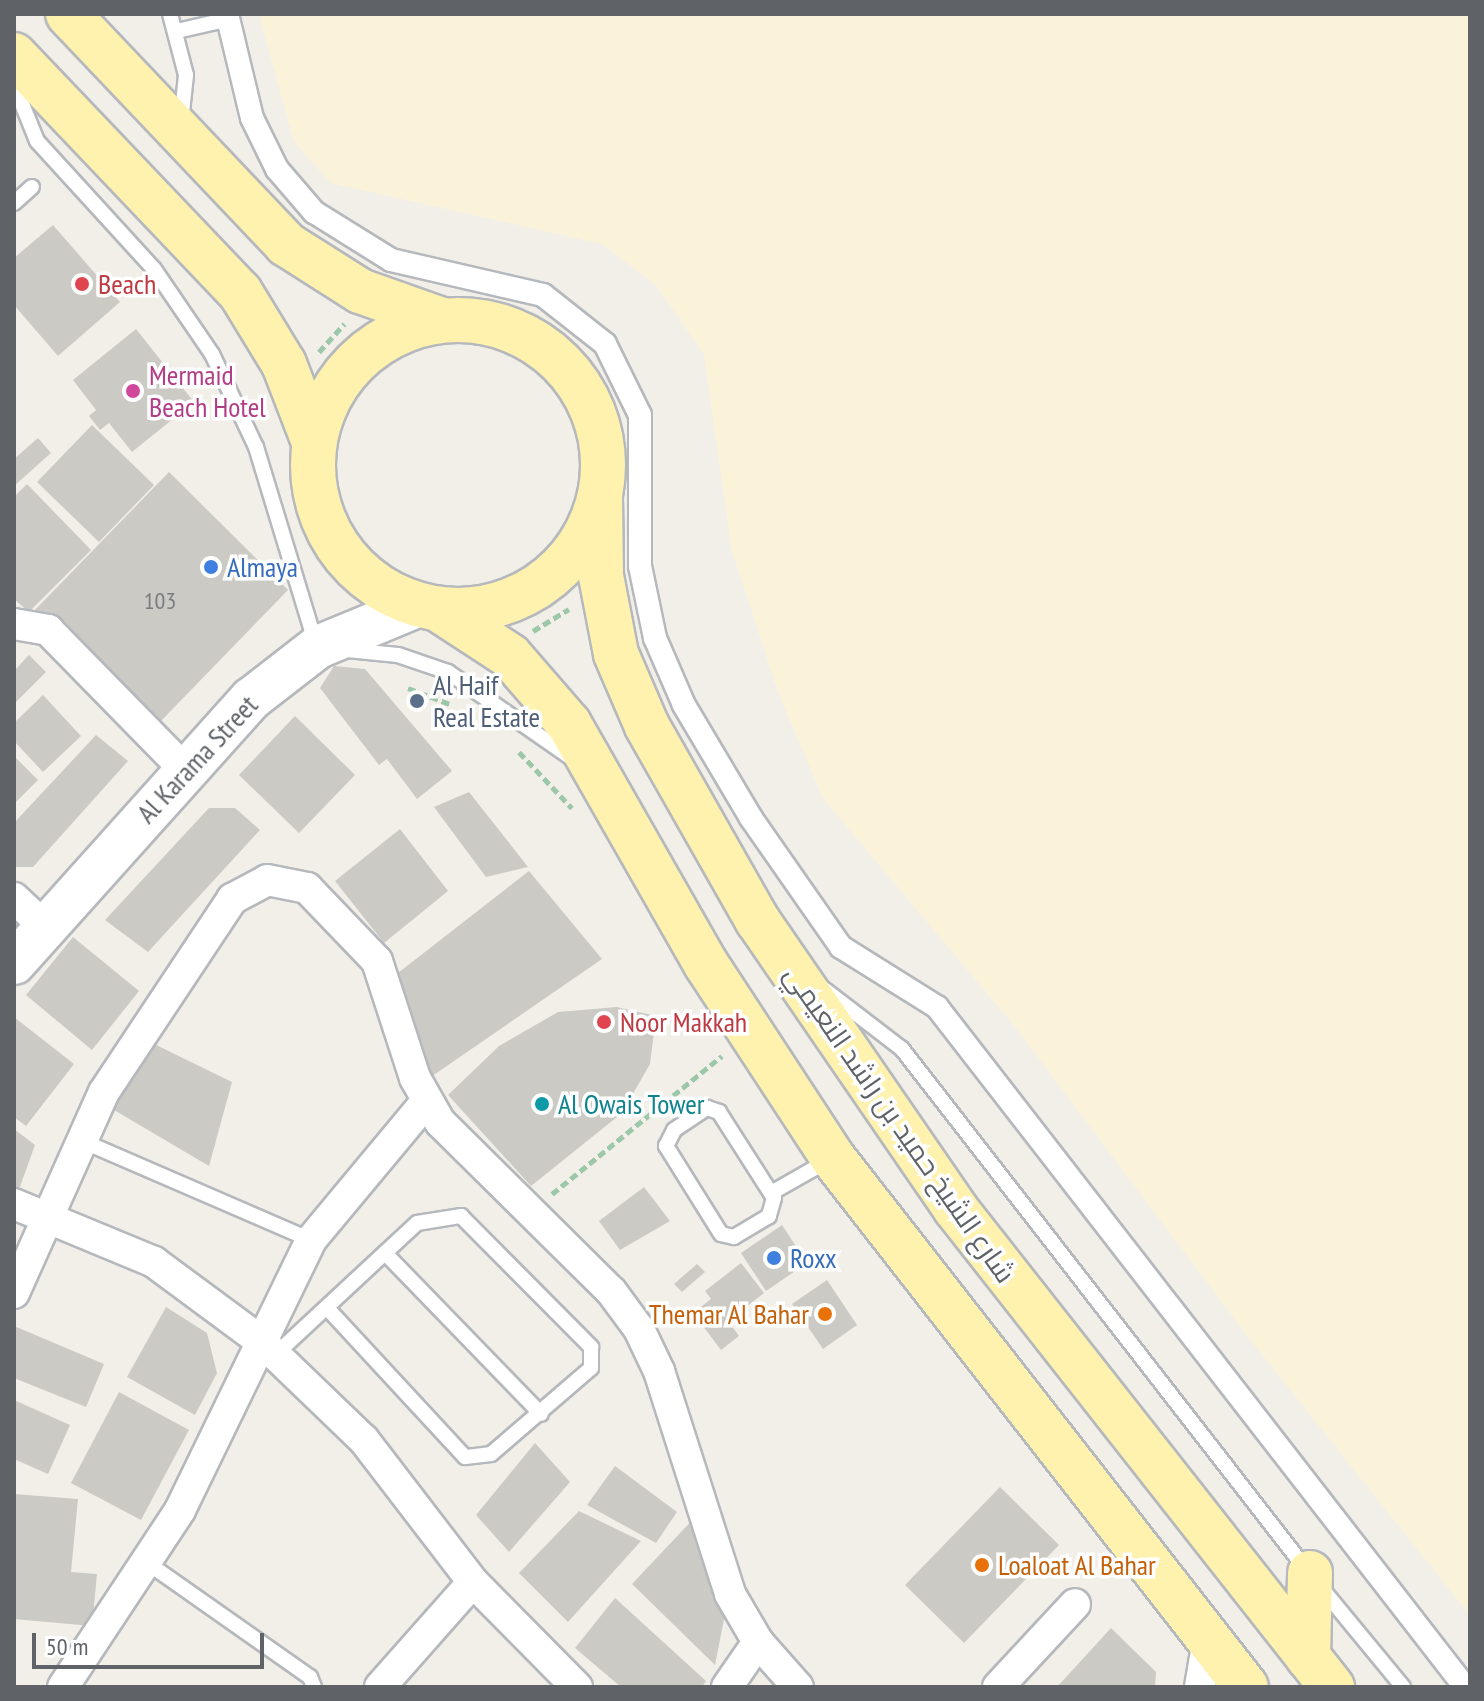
<!DOCTYPE html>
<meta charset="utf-8">
<style>
body{margin:0}
#map{position:relative;width:1484px;height:1701px;overflow:hidden;background:#f1efe8;font-family:"PT Sans Narrow",Cairo,sans-serif}
div>[style]{position:absolute}
.sand>*{inset:0;background:#fbf3d9}
.building>*{inset:0;background:#cccac5}
.path>*{height:5px;margin-top:-2.5px;transform-origin:0;background:repeating-linear-gradient(90deg,#9cc7a9 0 8px,transparent 0 12px)}
.roads{filter:drop-shadow(2px 0 #b5b8bc) drop-shadow(-2px 0 #b5b8bc) drop-shadow(0 2px #b5b8bc) drop-shadow(0 -2px #b5b8bc)}
.service>*{height:14px;margin:-7px;padding:0 7px;transform-origin:7px;border-radius:7px;background:#fff}
.pedestrian>*{height:22px;margin:-11px;padding:0 11px;transform-origin:11px;border-radius:11px;background:#fff}
.minor>*{height:30px;margin:-15px;padding:0 15px;transform-origin:15px;border-radius:15px;background:#fff}
.secondary>*{height:42px;margin:-21px;padding:0 21px;transform-origin:21px;border-radius:21px;background:#fff}
.primary>*{height:44px;margin:-22px;padding:0 22px;transform-origin:22px;border-radius:22px;background:#fff2af}
.primary>.ring{margin:-22px;padding:0;box-sizing:content-box;background:none;border:44px solid #fff2af;border-radius:50%}
.dots>*{width:22px;height:22px;translate:-50% -50%;box-sizing:border-box;border:4px solid #fff;border-radius:50%}
span{translate:-50% -50%;white-space:nowrap;text-align:center;line-height:1.15;-webkit-text-stroke:7px #fff;paint-order:stroke}
.number-label{font-size:24px;color:#7a7d7f}
.number-label span{-webkit-text-stroke-width:0}
.health-label{font-size:28px;color:#be3a42}
.left{translate:0 -50%;text-align:left}
.hotel-label{font-size:28px;color:#b23c85}
.shop-label{font-size:28px;color:#366cbe}
.service-label{font-size:28px;color:#4e5e75}
.street-label{font-size:28px;color:#5f6368}
.culture-label{font-size:28px;color:#0d838f}
.food-label{font-size:28px;color:#c56008}
.right{translate:-100% -50%;text-align:right}
.frame{position:absolute;inset:0;border:16px solid #5f6368;pointer-events:none}
.scale{position:absolute;left:32px;top:1633px;width:232px;height:36px;box-sizing:border-box;border:4px solid #5f6368;border-top:0;padding-left:10px;font-size:24px;line-height:28px;white-space:nowrap;color:#5f6368;-webkit-text-stroke:6px #fff;paint-order:stroke}
</style>
<div id="map">
<div class="sand">
<i style="clip-path:polygon(259px 14px,1470px 14px,1470px 1615px,1252px 1342px,1016px 1028px,823px 798px,779px 695px,732px 551px,704px 355px,656px 285px,602px 244px,331px 183px,294px 142px)"></i>
</div>
<div class="building">
<i style="clip-path:polygon(53px 225px,120px 302px,58px 356px,14px 305px,14px 258px)"></i>
<i style="clip-path:polygon(136px 329px,194px 402px,132px 452px,109px 423px,100px 430px,89px 416px,96px 410px,73px 380px)"></i>
<i style="clip-path:polygon(92px 425px,154px 485px,99px 542px,37px 482px)"></i>
<i style="clip-path:polygon(38px 438px,51px 453px,14px 486px,14px 459px)"></i>
<i style="clip-path:polygon(169px 472px,288px 590px,159px 723px,32px 613px)"></i>
<i style="clip-path:polygon(27px 484px,91px 550px,29px 612px,14px 599px,14px 497px)"></i>
<i style="clip-path:polygon(29px 655px,46px 672px,14px 704px,14px 671px)"></i>
<i style="clip-path:polygon(334px 666px,365px 669px,452px 771px,417px 799px,387px 759px,379px 765px,320px 688px)"></i>
<i style="clip-path:polygon(43px 695px,81px 736px,43px 772px,14px 741px,14px 723px)"></i>
<i style="clip-path:polygon(295px 716px,355px 775px,299px 833px,239px 775px)"></i>
<i style="clip-path:polygon(96px 735px,128px 761px,33px 867px,14px 867px,14px 823px)"></i>
<i style="clip-path:polygon(14px 756px,38px 780px,14px 804px)"></i>
<i style="clip-path:polygon(469px 792px,528px 867px,486px 877px,434px 807px)"></i>
<i style="clip-path:polygon(209px 808px,235px 808px,260px 830px,148px 952px,105px 920px)"></i>
<i style="clip-path:polygon(400px 829px,448px 891px,384px 943px,335px 881px)"></i>
<i style="clip-path:polygon(529px 871px,602px 959px,425px 1081px,398px 973px)"></i>
<i style="clip-path:polygon(73px 937px,139px 991px,92px 1050px,26px 995px)"></i>
<i style="clip-path:polygon(617px 1007px,656px 1016px,650px 1064px,622px 1113px,531px 1186px,448px 1095px,499px 1046px,558px 1012px)"></i>
<i style="clip-path:polygon(14px 1017px,74px 1064px,26px 1126px,14px 1117px)"></i>
<i style="clip-path:polygon(146px 1040px,232px 1082px,209px 1166px,109px 1107px)"></i>
<i style="clip-path:polygon(14px 1129px,35px 1145px,18px 1192px,14px 1191px)"></i>
<i style="clip-path:polygon(644px 1187px,670px 1221px,620px 1250px,599px 1221px)"></i>
<i style="clip-path:polygon(782px 1225px,807px 1263px,766px 1291px,741px 1253px)"></i>
<i style="clip-path:polygon(741px 1263px,764px 1293px,728px 1321px,739px 1336px,721px 1350px,693px 1313px,711px 1299px,705px 1291px)"></i>
<i style="clip-path:polygon(697px 1264px,705px 1272px,682px 1292px,674px 1284px)"></i>
<i style="clip-path:polygon(827px 1280px,857px 1325px,823px 1349px,792px 1304px)"></i>
<i style="clip-path:polygon(166px 1307px,207px 1333px,217px 1373px,195px 1415px,127px 1377px)"></i>
<i style="clip-path:polygon(14px 1326px,104px 1364px,86px 1407px,14px 1378px)"></i>
<i style="clip-path:polygon(119px 1392px,189px 1430px,141px 1520px,71px 1483px)"></i>
<i style="clip-path:polygon(14px 1400px,70px 1425px,48px 1474px,14px 1459px)"></i>
<i style="clip-path:polygon(535px 1443px,570px 1482px,509px 1552px,476px 1515px)"></i>
<i style="clip-path:polygon(615px 1466px,677px 1512px,656px 1543px,587px 1505px)"></i>
<i style="clip-path:polygon(1000px 1487px,1059px 1545px,964px 1643px,905px 1585px)"></i>
<i style="clip-path:polygon(14px 1494px,78px 1499px,71px 1572px,97px 1574px,92px 1626px,14px 1619px)"></i>
<i style="clip-path:polygon(579px 1511px,641px 1541px,568px 1622px,519px 1573px)"></i>
<i style="clip-path:polygon(699px 1513px,728px 1599px,715px 1665px,632px 1584px)"></i>
<i style="clip-path:polygon(615px 1598px,706px 1681px,702px 1687px,621px 1687px,575px 1648px)"></i>
<i style="clip-path:polygon(1111px 1628px,1156px 1672px,1155px 1687px,1057px 1687px)"></i>
</div>
<div class="path">
<i style="left:319px;top:352px;width:38px;rotate:-48deg"></i>
<i style="left:533px;top:631px;width:42px;rotate:-31.4deg"></i>
<i style="left:408px;top:688px;width:47px;rotate:21.1deg"></i>
<i style="left:519px;top:752px;width:77px;rotate:46.6deg"></i>
<i style="left:552px;top:1194px;width:219px;rotate:-39.1deg"></i>
</div>
<div class="roads">
<div class="service">
<i style="left:170px;top:14px;width:63px;rotate:75.3deg"></i>
<i style="left:186px;top:75px;width:47px;rotate:96.1deg"></i>
<i style="left:177px;top:31px;width:53px;rotate:-13deg"></i>
<i style="left:14px;top:84px;width:61px;rotate:68deg"></i>
<i style="left:37px;top:141px;width:173px;rotate:47.6deg"></i>
<i style="left:154px;top:269px;width:103px;rotate:55.7deg"></i>
<i style="left:212px;top:354px;width:103px;rotate:64.7deg"></i>
<i style="left:256px;top:447px;width:207px;rotate:73.1deg"></i>
<i style="left:14px;top:203px;width:24px;rotate:-42deg"></i>
<i style="left:347px;top:650px;width:51px;rotate:5.6deg"></i>
<i style="left:398px;top:655px;width:53px;rotate:18.8deg"></i>
<i style="left:448px;top:672px;width:154px;rotate:34.9deg"></i>
<i style="left:820px;top:986px;width:103px;rotate:37.5deg"></i>
<i style="left:902px;top:1049px;width:658px;rotate:52.16deg"></i>
<i style="left:707px;top:1108px;width:13px;rotate:18deg"></i>
<i style="left:719px;top:1112px;width:102px;rotate:57.4deg"></i>
<i style="left:774px;top:1198px;width:19px;rotate:106deg"></i>
<i style="left:769px;top:1216px;width:41px;rotate:149deg"></i>
<i style="left:734px;top:1237px;width:13px;rotate:-167deg"></i>
<i style="left:721px;top:1234px;width:104px;rotate:-122deg"></i>
<i style="left:666px;top:1146px;width:18px;rotate:-63deg"></i>
<i style="left:674px;top:1130px;width:40px;rotate:-34deg"></i>
<i style="left:80px;top:1140px;width:252px;rotate:23.4deg"></i>
<i style="left:771px;top:1193px;width:67px;rotate:-29.6deg"></i>
<i style="left:385px;top:1253px;width:224px;rotate:45.9deg"></i>
<i style="left:276px;top:1354px;width:192px;rotate:-42.9deg"></i>
<i style="left:417px;top:1223px;width:45px;rotate:-9deg"></i>
<i style="left:461px;top:1216px;width:185px;rotate:45.2deg"></i>
<i style="left:591px;top:1347px;width:21px;rotate:90deg"></i>
<i style="left:591px;top:1368px;width:132px;rotate:139.3deg"></i>
<i style="left:491px;top:1454px;width:26px;rotate:173deg"></i>
<i style="left:465px;top:1457px;width:203px;rotate:-132.8deg"></i>
<i style="left:149px;top:1564px;width:197px;rotate:35.1deg"></i>
<i style="left:310px;top:1677px;width:11px;rotate:68deg"></i>
<i style="left:1319px;top:1585px;width:132px;rotate:50.5deg"></i>
</div>
<div class="pedestrian">
<i style="left:227px;top:14px;width:107px;rotate:76.5deg"></i>
<i style="left:252px;top:118px;width:57px;rotate:63.9deg"></i>
<i style="left:277px;top:169px;width:57px;rotate:49.3deg"></i>
<i style="left:314px;top:212px;width:91px;rotate:31.9deg"></i>
<i style="left:391px;top:260px;width:156px;rotate:13deg"></i>
<i style="left:543px;top:295px;width:79px;rotate:38.3deg"></i>
<i style="left:605px;top:344px;width:79px;rotate:63.8deg"></i>
<i style="left:640px;top:415px;width:151px;rotate:90deg"></i>
<i style="left:640px;top:566px;width:74px;rotate:78.2deg"></i>
<i style="left:655px;top:638px;width:73px;rotate:66.6deg"></i>
<i style="left:684px;top:705px;width:131px;rotate:59.3deg"></i>
<i style="left:751px;top:818px;width:157px;rotate:55.1deg"></i>
<i style="left:841px;top:947px;width:113px;rotate:32deg"></i>
<i style="left:937px;top:1007px;width:861px;rotate:52.17deg"></i>
</div>
<div class="minor">
<i style="left:14px;top:624px;width:35px;rotate:10deg"></i>
<i style="left:48px;top:630px;width:196px;rotate:45.6deg"></i>
<i style="left:14px;top:898px;width:42px;rotate:43.1deg"></i>
<i style="left:14px;top:1204px;width:152px;rotate:22.5deg"></i>
<i style="left:154px;top:1262px;width:134px;rotate:36.5deg"></i>
<i style="left:262px;top:1342px;width:141px;rotate:43.9deg"></i>
<i style="left:364px;top:1440px;width:179px;rotate:52.5deg"></i>
<i style="left:473px;top:1582px;width:148px;rotate:45.3deg"></i>
<i style="left:14px;top:1293px;width:220px;rotate:-65.9deg"></i>
<i style="left:104px;top:1092px;width:232px;rotate:-56.4deg"></i>
<i style="left:232px;top:899px;width:40px;rotate:-28deg"></i>
<i style="left:267px;top:880px;width:41px;rotate:11.3deg"></i>
<i style="left:307px;top:888px;width:101px;rotate:46.2deg"></i>
<i style="left:377px;top:961px;width:123px;rotate:72deg"></i>
<i style="left:415px;top:1078px;width:51px;rotate:60.4deg"></i>
<i style="left:440px;top:1122px;width:240px;rotate:44.7deg"></i>
<i style="left:611px;top:1291px;width:47px;rotate:53.6deg"></i>
<i style="left:639px;top:1329px;width:47px;rotate:64.5deg"></i>
<i style="left:659px;top:1371px;width:234px;rotate:72.3deg"></i>
<i style="left:730px;top:1594px;width:56px;rotate:59.7deg"></i>
<i style="left:758px;top:1642px;width:60px;rotate:48.4deg"></i>
<i style="left:63px;top:1687px;width:212px;rotate:-56.5deg"></i>
<i style="left:180px;top:1510px;width:300px;rotate:-64.1deg"></i>
<i style="left:311px;top:1240px;width:180px;rotate:-50.2deg"></i>
<i style="left:380px;top:1687px;width:140px;rotate:-48.5deg"></i>
<i style="left:727px;top:1687px;width:55px;rotate:-55.4deg"></i>
<i style="left:998px;top:1687px;width:113px;rotate:-47.1deg"></i>
<i style="left:1200px;top:1687px;width:49px;rotate:-80.5deg"></i>
</div>
<div class="secondary">
<i style="left:14px;top:963px;width:355px;rotate:-48.1deg"></i>
<i style="left:251px;top:699px;width:85px;rotate:-37.8deg"></i>
<i style="left:318px;top:647px;width:107px;rotate:-22.5deg"></i>
</div>
<div class="primary">
<i style="left:68px;top:14px;width:317px;rotate:46.5deg"></i>
<i style="left:286px;top:244px;width:88px;rotate:32.4deg"></i>
<i style="left:360px;top:291px;width:87px;rotate:19.5deg"></i>
<i style="left:14px;top:55px;width:327px;rotate:46.4deg"></i>
<i style="left:240px;top:292px;width:84px;rotate:58.6deg"></i>
<i style="left:284px;top:364px;width:84px;rotate:69deg"></i>
<i class="ring" style="left:313px;top:320px;width:246px;height:246px"></i>
<i style="left:600px;top:497px;width:79px;rotate:89.3deg"></i>
<i style="left:601px;top:576px;width:79px;rotate:79.1deg"></i>
<i style="left:616px;top:654px;width:78px;rotate:66.7deg"></i>
<i style="left:647px;top:726px;width:224px;rotate:60.4deg"></i>
<i style="left:758px;top:921px;width:348px;rotate:55.5deg"></i>
<i style="left:955px;top:1208px;width:610px;rotate:51.8deg"></i>
<i style="left:441px;top:611px;width:82px;rotate:33.1deg"></i>
<i style="left:510px;top:656px;width:90px;rotate:49.1deg"></i>
<i style="left:569px;top:724px;width:276px;rotate:60.3deg"></i>
<i style="left:706px;top:964px;width:232px;rotate:56.8deg"></i>
<i style="left:833px;top:1158px;width:671px;rotate:52.02deg"></i>
<i style="left:1308px;top:1657px;width:84px;rotate:-88.6deg"></i>
</div>
</div>
<div class="dots">
<i style="left:82px;top:284px;background:#e0444e"></i>
<i style="left:133px;top:391px;background:#d1479c"></i>
<i style="left:211px;top:567px;background:#3f7fe0"></i>
<i style="left:417px;top:701px;background:#5c6f8a"></i>
<i style="left:604px;top:1022px;background:#e0444e"></i>
<i style="left:542px;top:1104px;background:#0f9aa8"></i>
<i style="left:774px;top:1258px;background:#3f7fe0"></i>
<i style="left:825px;top:1314px;background:#e8710a"></i>
<i style="left:982px;top:1565px;background:#e8710a"></i>
</div>
<div class="number-label">
<span style="left:160px;top:601px">103</span>
</div>
<div class="health-label">
<span class="left" style="left:98px;top:284px">Beach</span>
<span class="left" style="left:620px;top:1022px">Noor Makkah</span>
</div>
<div class="hotel-label">
<span class="left" style="left:149px;top:391px">Mermaid<br>Beach Hotel</span>
</div>
<div class="shop-label">
<span class="left" style="left:227px;top:567px">Almaya</span>
<span class="left" style="left:790px;top:1258px">Roxx</span>
</div>
<div class="service-label">
<span class="left" style="left:433px;top:701px">Al Haif<br>Real Estate</span>
</div>
<div class="street-label">
<span style="left:197px;top:759px;rotate:-47deg">Al Karama Street</span>
<span style="left:900px;top:1124px;rotate:55deg">شارع الشيخ حميد بن راشد النعيمي</span>
</div>
<div class="culture-label">
<span class="left" style="left:558px;top:1104px">Al Owais Tower</span>
</div>
<div class="food-label">
<span class="right" style="left:809px;top:1314px">Themar Al Bahar</span>
<span class="left" style="left:998px;top:1565px">Loaloat Al Bahar</span>
</div>
<div class="frame"></div>
<div class="scale">50 m</div>
</div>
